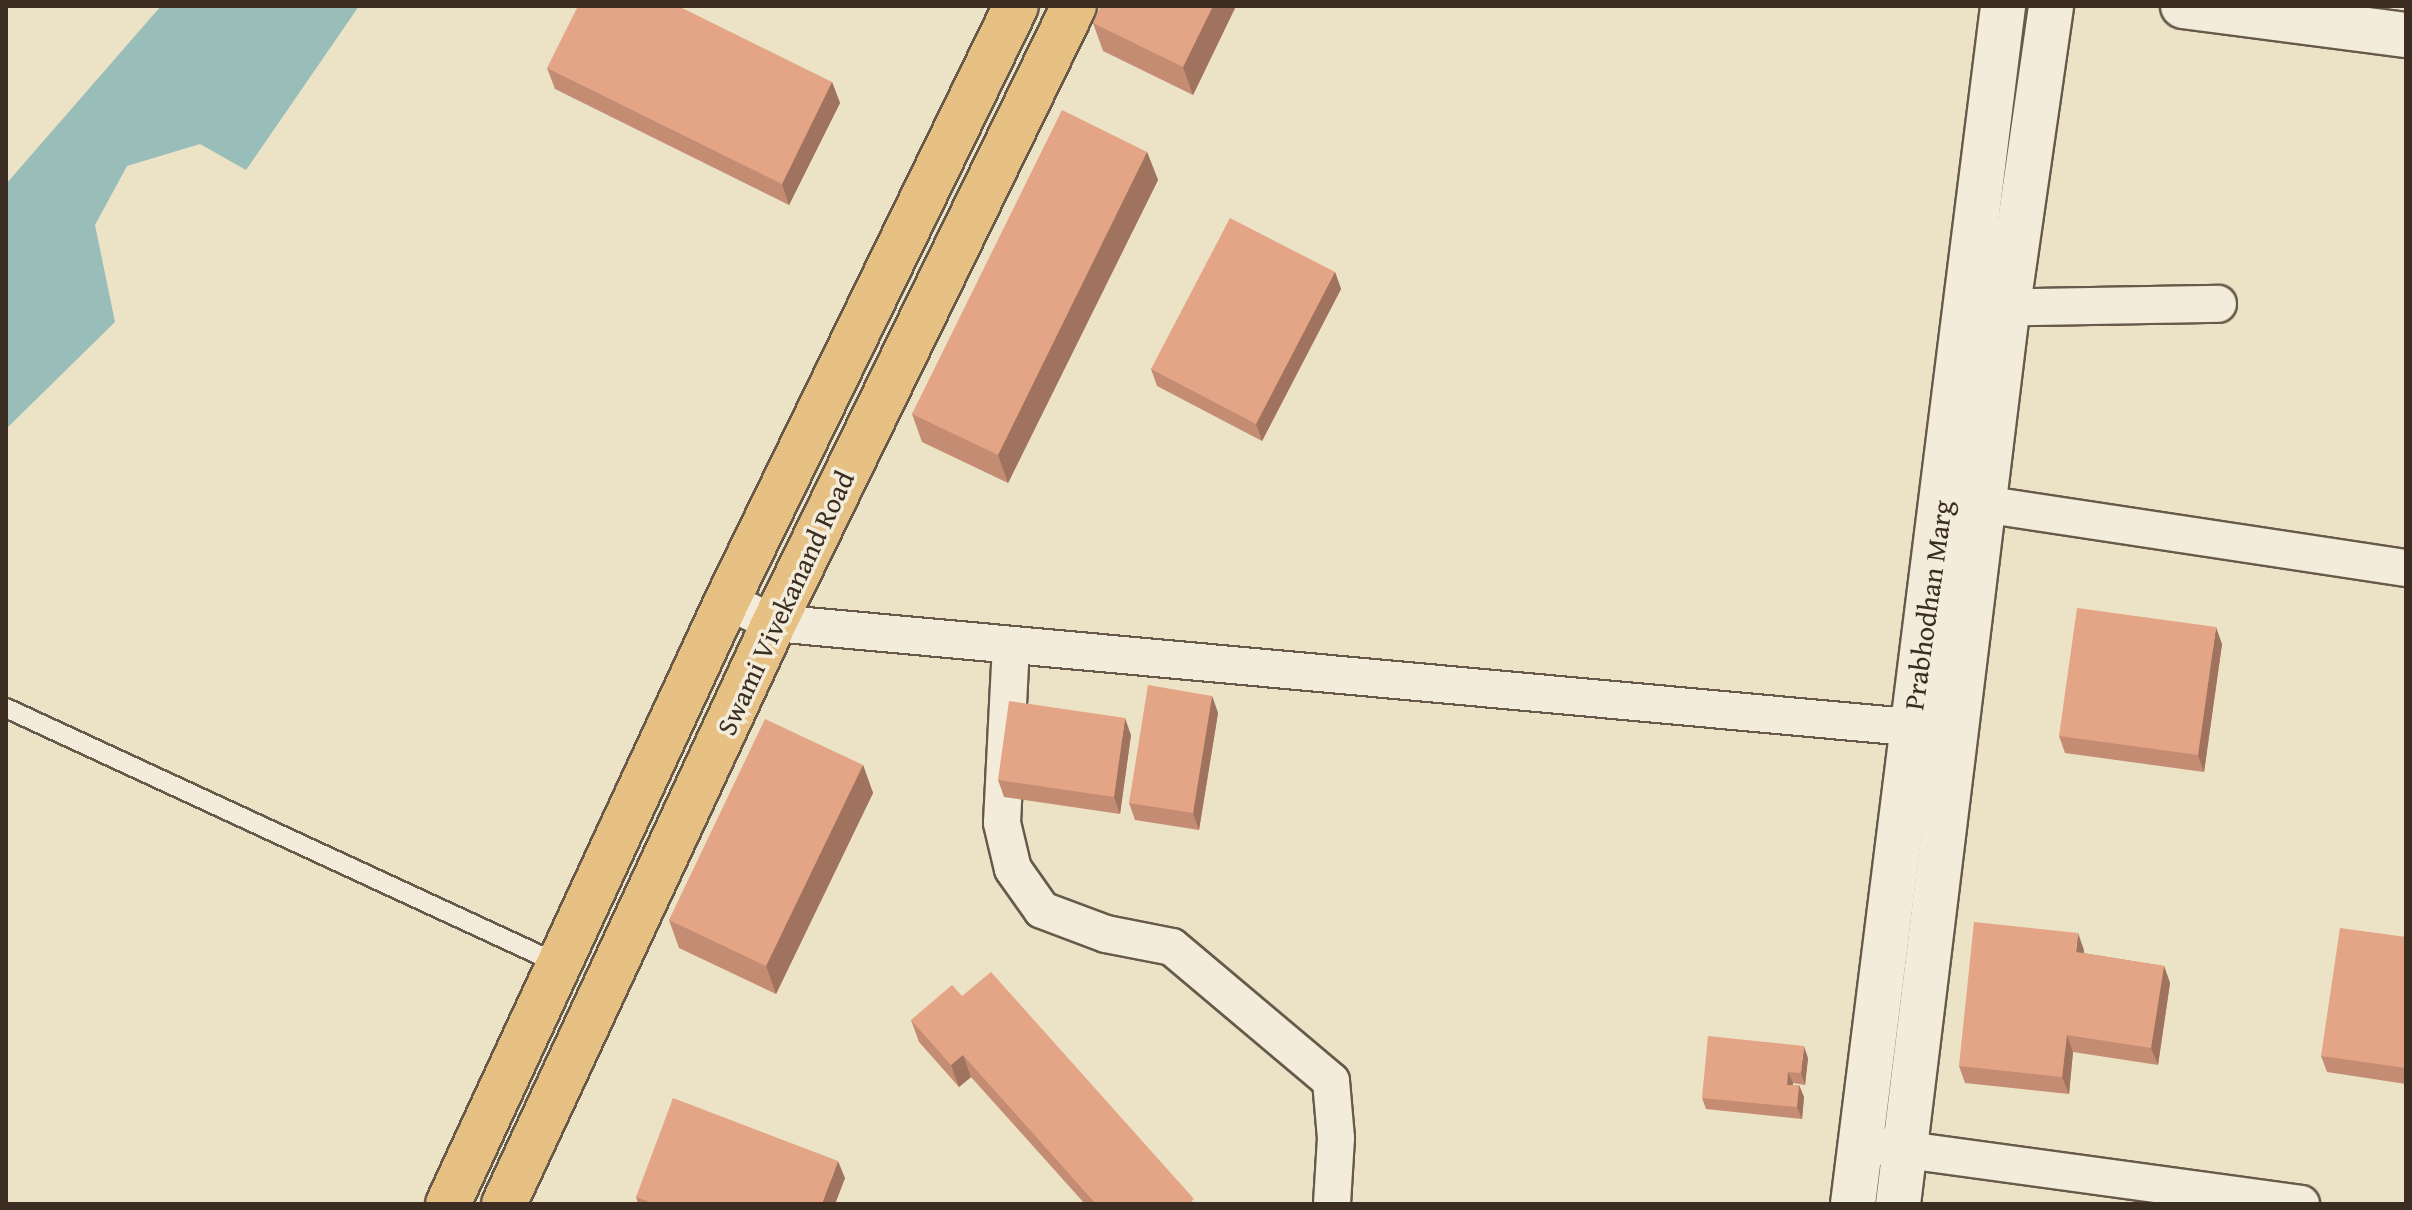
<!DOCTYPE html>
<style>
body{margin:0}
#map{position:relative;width:2412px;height:1210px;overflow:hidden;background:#ece2c6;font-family:"Gentium Book Plus",serif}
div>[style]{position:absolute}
.water>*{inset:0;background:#99bdb9}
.roads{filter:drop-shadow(2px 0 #675a4b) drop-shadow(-2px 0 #675a4b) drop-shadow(0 2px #675a4b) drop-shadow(0 -2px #675a4b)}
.service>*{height:18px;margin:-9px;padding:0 9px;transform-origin:9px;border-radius:9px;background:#f3ecda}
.minor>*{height:36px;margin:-18px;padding:0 18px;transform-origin:18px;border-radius:18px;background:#f3ecda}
.tertiary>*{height:44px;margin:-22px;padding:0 22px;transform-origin:22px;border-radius:22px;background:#f3ecda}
.primary>*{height:44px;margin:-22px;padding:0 22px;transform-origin:22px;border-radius:22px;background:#e6c183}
.wall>*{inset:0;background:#c48d73}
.shaded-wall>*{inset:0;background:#a0735e}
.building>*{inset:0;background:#e4a486}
span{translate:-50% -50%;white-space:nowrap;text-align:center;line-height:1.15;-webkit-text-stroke:7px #f3ecda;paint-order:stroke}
.street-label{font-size:28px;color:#3b2d22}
.frame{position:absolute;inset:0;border:8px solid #3b2d22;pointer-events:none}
</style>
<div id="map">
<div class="water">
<i style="clip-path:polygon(161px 6px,359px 6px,246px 170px,200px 144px,127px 166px,95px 225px,115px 322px,6px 429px,6px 184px)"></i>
</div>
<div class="roads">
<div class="service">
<i style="left:6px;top:708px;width:609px;rotate:24.84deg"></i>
</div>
<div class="minor">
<i style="left:1979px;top:308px;width:239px;rotate:-1deg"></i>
<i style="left:1956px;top:500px;width:455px;rotate:8.6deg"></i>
<i style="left:727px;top:601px;width:52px;rotate:25.1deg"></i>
<i style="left:774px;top:623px;width:1171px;rotate:5.24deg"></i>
<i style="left:1011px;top:645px;width:178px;rotate:92.9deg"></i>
<i style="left:1002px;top:823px;width:47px;rotate:76.6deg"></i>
<i style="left:1013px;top:869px;width:50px;rotate:54.7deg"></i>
<i style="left:1042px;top:910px;width:68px;rotate:20.6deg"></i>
<i style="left:1106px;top:934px;width:67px;rotate:11.1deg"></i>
<i style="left:1172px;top:947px;width:208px;rotate:40.1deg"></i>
<i style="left:1331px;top:1081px;width:57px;rotate:85deg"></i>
<i style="left:1336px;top:1138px;width:66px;rotate:93.5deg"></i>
<i style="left:1878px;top:1146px;width:427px;rotate:7.8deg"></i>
</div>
<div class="tertiary">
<i style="left:2183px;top:6px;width:225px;rotate:7.4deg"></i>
<i style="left:1853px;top:1204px;width:1207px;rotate:-82.86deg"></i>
<i style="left:1898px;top:1204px;width:899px;rotate:-83.03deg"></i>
<i style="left:2007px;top:312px;width:309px;rotate:-81.8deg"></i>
</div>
<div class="primary">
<i style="left:448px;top:1204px;width:664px;rotate:-65.17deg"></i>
<i style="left:727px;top:601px;width:661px;rotate:-64.09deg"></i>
<i style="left:504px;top:1204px;width:641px;rotate:-65.07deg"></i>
<i style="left:774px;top:623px;width:686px;rotate:-64.07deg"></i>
</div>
</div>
<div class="wall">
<i style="clip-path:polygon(1101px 6px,1236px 6px,1193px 95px,1103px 51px,1093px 23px)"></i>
<i style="clip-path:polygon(547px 68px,832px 82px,840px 103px,789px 205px,555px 89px)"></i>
<i style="clip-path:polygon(1147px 152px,1158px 180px,1008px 483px,922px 442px,912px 414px)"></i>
<i style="clip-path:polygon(1335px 272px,1341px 289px,1262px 441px,1157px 386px,1151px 369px)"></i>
<i style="clip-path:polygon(2222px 644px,2204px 772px,2065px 753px,2059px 736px)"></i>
<i style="clip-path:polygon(1212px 696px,1218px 713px,1199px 830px,1135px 820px,1129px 803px)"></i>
<i style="clip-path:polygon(1131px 735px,1120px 814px,1004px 797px,998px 780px)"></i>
<i style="clip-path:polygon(863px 765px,873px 793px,776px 994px,679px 948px,669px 920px)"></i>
<i style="clip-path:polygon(2406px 937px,2406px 1084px,2327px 1072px,2321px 1056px)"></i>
<i style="clip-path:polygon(2084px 950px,2083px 953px,2164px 966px,2170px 983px,2158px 1065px,2073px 1052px,2069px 1094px,1965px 1083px,1959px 1066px)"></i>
<i style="clip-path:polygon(962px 996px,1195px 1204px,1085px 1204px,971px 1077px,959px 1087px,919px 1042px,911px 1020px)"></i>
<i style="clip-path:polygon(1808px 1058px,1805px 1085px,1793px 1083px,1793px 1085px,1799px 1085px,1804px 1097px,1802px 1119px,1706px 1109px,1702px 1098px)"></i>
<i style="clip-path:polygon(845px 1178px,835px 1204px,638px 1204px,636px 1197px)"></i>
</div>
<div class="shaded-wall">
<i style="clip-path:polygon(1213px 6px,1236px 6px,1193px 95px,1183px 67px)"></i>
<i style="clip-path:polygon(832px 82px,840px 103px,789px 205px,782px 184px)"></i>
<i style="clip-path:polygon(1147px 152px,1158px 180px,1008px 483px,998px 455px)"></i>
<i style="clip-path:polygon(1335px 272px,1341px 289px,1262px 441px,1256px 424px)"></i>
<i style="clip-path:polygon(2216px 627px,2222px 644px,2204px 772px,2198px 755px)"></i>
<i style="clip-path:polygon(1212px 696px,1218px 713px,1199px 830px,1193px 813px)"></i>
<i style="clip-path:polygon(1125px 718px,1131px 735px,1120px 814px,1114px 797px)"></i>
<i style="clip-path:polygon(863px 765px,873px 793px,776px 994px,766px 966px)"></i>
<i style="clip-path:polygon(2078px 933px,2084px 950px,2082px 969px,2076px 952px)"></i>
<i style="clip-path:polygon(2164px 966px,2170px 983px,2158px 1065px,2151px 1048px)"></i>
<i style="clip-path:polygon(2067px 1035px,2073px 1052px,2069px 1094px,2062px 1077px)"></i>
<i style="clip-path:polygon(1804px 1046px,1808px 1058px,1805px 1085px,1801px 1073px)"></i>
<i style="clip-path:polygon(963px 1055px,971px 1077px,959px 1087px,951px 1065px)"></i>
<i style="clip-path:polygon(1788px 1072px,1793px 1083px,1791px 1096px,1787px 1085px)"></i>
<i style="clip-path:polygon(1799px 1085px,1804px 1097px,1802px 1119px,1797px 1107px)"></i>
<i style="clip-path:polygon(838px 1161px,845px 1178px,835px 1204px,822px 1204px)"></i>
</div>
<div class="building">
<i style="clip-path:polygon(578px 6px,678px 6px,832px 82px,782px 184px,547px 68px)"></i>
<i style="clip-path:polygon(1101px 6px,1213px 6px,1183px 67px,1093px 23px)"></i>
<i style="clip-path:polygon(1062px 110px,1147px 152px,998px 455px,912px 414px)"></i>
<i style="clip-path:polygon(1230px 218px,1335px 272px,1256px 424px,1151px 369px)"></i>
<i style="clip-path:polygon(2077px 608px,2216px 627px,2198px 755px,2059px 736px)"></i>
<i style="clip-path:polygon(1148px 685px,1212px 696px,1193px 813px,1129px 803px)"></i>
<i style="clip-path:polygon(1009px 701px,1125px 718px,1114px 797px,998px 780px)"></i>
<i style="clip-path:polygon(765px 719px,863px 765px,766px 966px,669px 920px)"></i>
<i style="clip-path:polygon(1974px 922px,2078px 933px,2076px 952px,2164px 966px,2151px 1048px,2067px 1035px,2062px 1077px,1959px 1066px)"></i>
<i style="clip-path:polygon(2340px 928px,2406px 937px,2406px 1068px,2321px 1056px)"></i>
<i style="clip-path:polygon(991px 972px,1194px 1199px,1188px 1204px,1096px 1204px,963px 1055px,951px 1065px,911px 1020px,952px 985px,962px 996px)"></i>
<i style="clip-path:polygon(1708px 1036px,1804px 1046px,1801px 1073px,1788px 1072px,1787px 1085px,1799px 1085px,1797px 1107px,1702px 1098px)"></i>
<i style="clip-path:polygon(673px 1098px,838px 1161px,822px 1204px,655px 1204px,636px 1197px)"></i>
</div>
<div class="street-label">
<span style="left:785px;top:603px;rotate:-65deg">Swami Vivekanand Road</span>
<span style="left:1928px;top:605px;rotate:-82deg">Prabhodhan Marg</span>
</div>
<div class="frame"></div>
</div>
